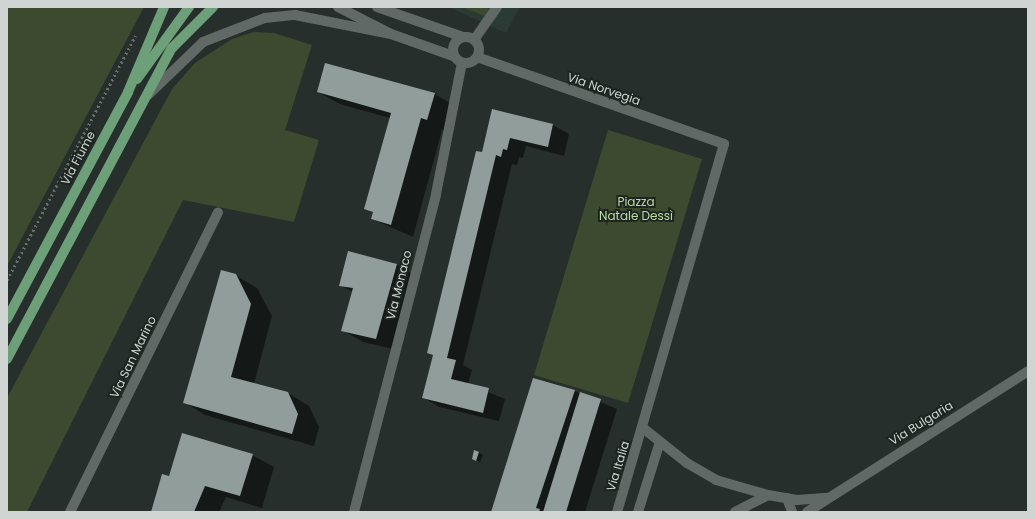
<!DOCTYPE html>
<meta charset="utf-8">
<style>
body{margin:0}
#map{position:relative;width:1035px;height:519px;overflow:hidden;background:#262f2b;font-family:Poppins,sans-serif}
div>[style]{position:absolute}
.built>*{inset:0;background:#2b3a34}
.green>*{inset:0;background:#3c4b30}
.shadow>*{inset:0;background:#0007}
.building>*{inset:0;background:#919d9b}
.path>*{height:2.5px;margin-top:-1.25px;transform-origin:0;background:repeating-linear-gradient(90deg,#666d6a 0 2px,transparent 0 5px)}
.minor>*{height:10px;margin:-5px;padding:0 5px;transform-origin:5px;border-radius:5px;background:#606965}
.minor>.ring{margin:-5px;padding:0;box-sizing:content-box;background:none;border:10px solid #606965;border-radius:50%}
.major>*{height:10px;margin:-5px;padding:0 5px;transform-origin:5px;border-radius:5px;background:#6d9f79}
span{translate:-50% -50%;white-space:nowrap;text-align:center;line-height:1.15;-webkit-text-stroke:4px #1d2521;paint-order:stroke}
.street-label{font-size:12px;color:#d0d5d3}
.park-label{font-size:12px;color:#bbdda0}
.frame{position:absolute;inset:0;border:8px solid #d0d5d3;pointer-events:none}
</style>
<div id="map">
<div class="built">
<i style="clip-path:polygon(449px 7px,520px 7px,506px 33px)"></i>
</div>
<div class="green">
<i style="clip-path:polygon(7px 7px,144px 7px,7px 266px)"></i>
<i style="clip-path:polygon(462px 7px,490px 7px,485px 16px)"></i>
<i style="clip-path:polygon(254px 32px,274px 33px,312px 45px,285px 130px,319px 140px,294px 222px,183px 200px,27px 512px,7px 512px,7px 398px,172px 89px,195px 63px,232px 39px)"></i>
<i style="clip-path:polygon(608px 130px,702px 159px,628px 403px,534px 375px)"></i>
</div>
<div class="shadow">
<i style="clip-path:polygon(318px 92px,435px 94px,456px 107px,449px 132px,442px 130px,413px 237px,372px 219px,374px 213px,365px 208px,390px 118px,340px 104px)"></i>
<i style="clip-path:polygon(493px 110px,553px 125px,569px 134px,564px 156px,526px 146px,523px 158px,519px 157px,517px 165px,512px 164px,463px 365px,472px 370px,468px 384px,505px 399px,499px 421px,439px 407px,423px 397px,434px 356px,428px 353px)"></i>
<i style="clip-path:polygon(349px 253px,397px 265px,419px 278px,398px 350px,363px 342px,342px 330px,353px 292px,340px 285px)"></i>
<i style="clip-path:polygon(235px 275px,257px 288px,272px 316px,254px 384px,288px 393px,309px 406px,319px 427px,314px 446px,205px 415px,184px 402px)"></i>
<i style="clip-path:polygon(574px 391px,617px 409px,585px 512px,492px 512px)"></i>
<i style="clip-path:polygon(479px 452px,483px 455px,480px 462px,473px 459px)"></i>
<i style="clip-path:polygon(252px 455px,274px 467px,262px 508px,226px 497px,219px 512px,152px 512px,169px 477px)"></i>
</div>
<div class="building">
<i style="clip-path:polygon(325px 63px,435px 93px,427px 120px,421px 118px,391px 225px,371px 219px,373px 212px,364px 209px,391px 113px,317px 92px)"></i>
<i style="clip-path:polygon(492px 109px,553px 124px,548px 147px,510px 138px,507px 150px,503px 149px,501px 157px,496px 155px,447px 358px,456px 360px,451px 379px,489px 388px,483px 413px,422px 398px,433px 355px,427px 353px,476px 151px,482px 152px)"></i>
<i style="clip-path:polygon(348px 251px,397px 264px,376px 339px,341px 331px,353px 288px,339px 286px)"></i>
<i style="clip-path:polygon(221px 270px,236px 274px,251px 304px,231px 377px,288px 392px,298px 414px,292px 434px,183px 403px)"></i>
<i style="clip-path:polygon(533px 378px,575px 390px,536px 508px,540px 509px,539px 512px,491px 512px)"></i>
<i style="clip-path:polygon(580px 392px,601px 399px,566px 512px,543px 512px)"></i>
<i style="clip-path:polygon(182px 433px,253px 454px,240px 496px,205px 486px,194px 512px,151px 512px,162px 474px,169px 476px)"></i>
<i style="clip-path:polygon(474px 450px,479px 452px,476px 461px,472px 459px)"></i>
</div>
<div class="path">
<i style="left:7px;top:280px;width:276px;rotate:-62.3deg"></i>
</div>
<div class="minor">
<i style="left:338px;top:7px;width:59px;rotate:27deg"></i>
<i style="left:391px;top:34px;width:66px;rotate:19.5deg"></i>
<i style="left:377px;top:7px;width:91px;rotate:19.2deg"></i>
<i class="ring" style="left:453px;top:37px;width:16px;height:16px"></i>
<i style="left:474px;top:40px;width:40px;rotate:-55.1deg"></i>
<i style="left:477px;top:57px;width:262px;rotate:19.4deg"></i>
<i style="left:724px;top:144px;width:383px;rotate:106.2deg"></i>
<i style="left:148px;top:95px;width:76px;rotate:-43.9deg"></i>
<i style="left:203px;top:42px;width:66px;rotate:-21.2deg"></i>
<i style="left:265px;top:18px;width:30px;rotate:-6deg"></i>
<i style="left:295px;top:15px;width:98px;rotate:11.2deg"></i>
<i style="left:643px;top:428px;width:56px;rotate:38.5deg"></i>
<i style="left:687px;top:463px;width:34px;rotate:30deg"></i>
<i style="left:716px;top:480px;width:54px;rotate:16.1deg"></i>
<i style="left:768px;top:495px;width:29px;rotate:10deg"></i>
<i style="left:797px;top:500px;width:31px;rotate:-4deg"></i>
<i style="left:787px;top:498px;width:15px;rotate:70deg"></i>
<i style="left:70px;top:512px;width:334px;rotate:-63.7deg"></i>
<i style="left:354px;top:512px;width:328px;rotate:-75.5deg"></i>
<i style="left:436px;top:194px;width:134px;rotate:-78.8deg"></i>
<i style="left:638px;top:512px;width:73px;rotate:-72.6deg"></i>
<i style="left:735px;top:512px;width:37px;rotate:-27deg"></i>
<i style="left:807px;top:512px;width:262px;rotate:-32.5deg"></i>
</div>
<div class="major">
<i style="left:137px;top:79px;width:89px;rotate:-54.2deg"></i>
<i style="left:7px;top:319px;width:257px;rotate:-61.9deg"></i>
<i style="left:128px;top:92px;width:92px;rotate:-67deg"></i>
<i style="left:7px;top:359px;width:352px;rotate:-62.1deg"></i>
<i style="left:172px;top:48px;width:58px;rotate:-45deg"></i>
</div>
<div class="street-label">
<span style="left:604px;top:89px;rotate:19deg">Via Norvegia</span>
<span style="left:78px;top:158px;rotate:-62deg">Via Fiume</span>
<span style="left:399px;top:285px;rotate:-76deg">Via Monaco</span>
<span style="left:133px;top:357px;rotate:-64deg">Via San Marino</span>
<span style="left:921px;top:423px;rotate:-32deg">Via Bulgaria</span>
<span style="left:618px;top:466px;rotate:-73deg">Via Italia</span>
</div>
<div class="park-label">
<span style="left:636px;top:209px">Piazza<br>Natale Dessì</span>
</div>
<div class="frame"></div>
</div>
